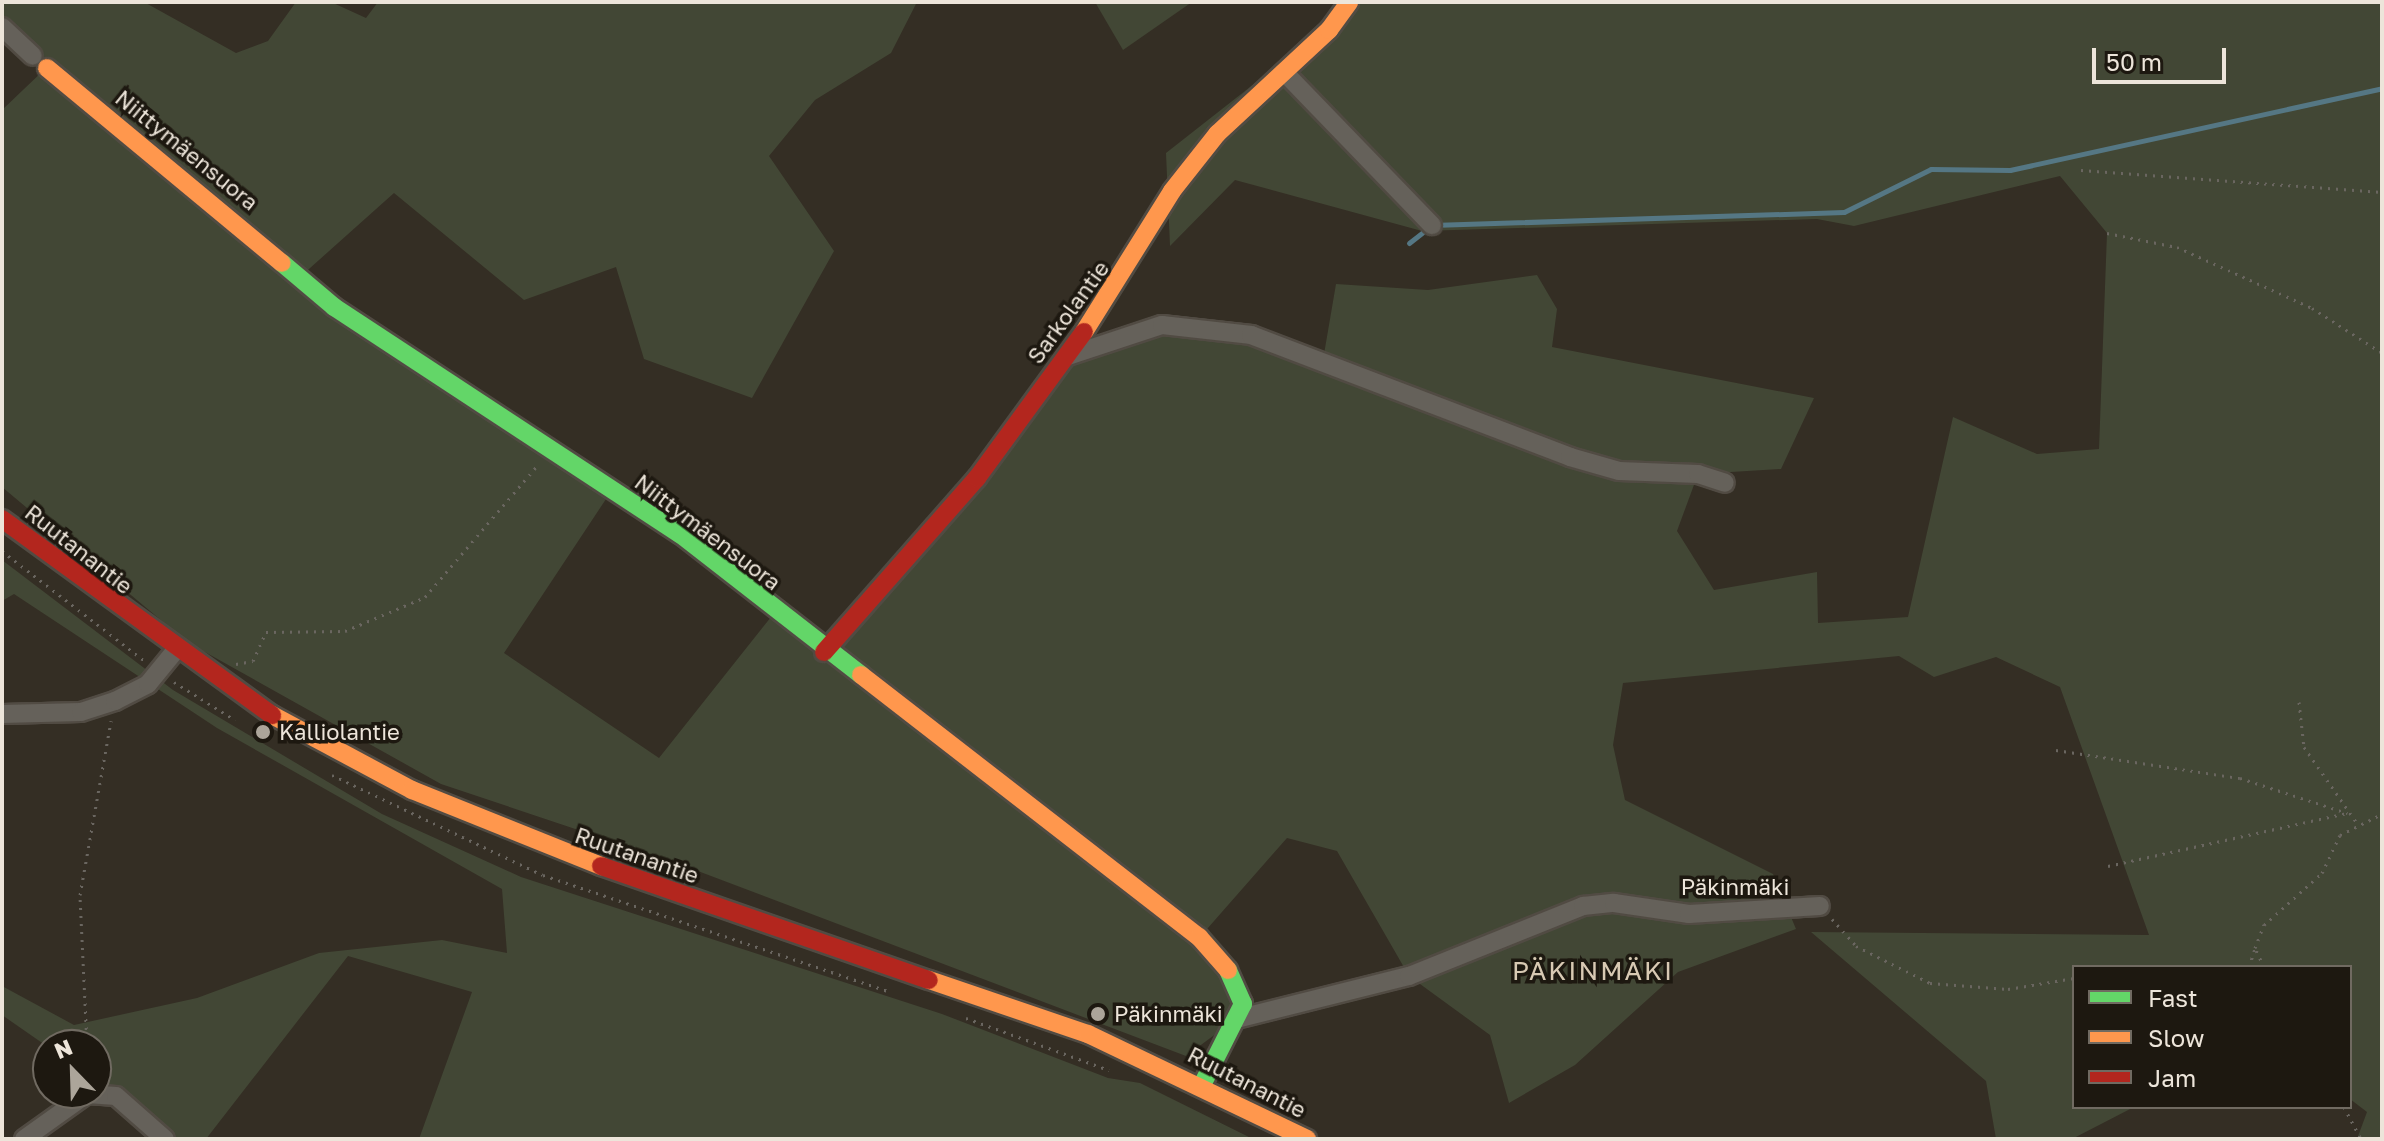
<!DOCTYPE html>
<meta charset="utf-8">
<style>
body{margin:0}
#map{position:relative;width:2384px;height:1141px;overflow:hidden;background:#342e24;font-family:"Golos Text",sans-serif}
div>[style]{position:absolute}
.green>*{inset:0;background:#424735}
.stream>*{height:5px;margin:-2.5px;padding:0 2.5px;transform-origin:2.5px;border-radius:2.5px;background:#557784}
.path>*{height:3px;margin-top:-1.5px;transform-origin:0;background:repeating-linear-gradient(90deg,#6a6660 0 2px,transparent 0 8px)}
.roads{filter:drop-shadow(2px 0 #514b43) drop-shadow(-2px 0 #514b43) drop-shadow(0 2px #514b43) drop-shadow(0 -2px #514b43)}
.street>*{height:18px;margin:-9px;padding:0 9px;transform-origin:9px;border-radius:9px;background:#65615a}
.fast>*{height:18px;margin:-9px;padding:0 9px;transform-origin:9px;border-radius:9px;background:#63d668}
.slow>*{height:18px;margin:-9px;padding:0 9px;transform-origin:9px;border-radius:9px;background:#ff974d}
.jam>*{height:18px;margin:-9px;padding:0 9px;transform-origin:9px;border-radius:9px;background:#b3261e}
.dots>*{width:22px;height:22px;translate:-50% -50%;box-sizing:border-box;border:4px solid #1d1810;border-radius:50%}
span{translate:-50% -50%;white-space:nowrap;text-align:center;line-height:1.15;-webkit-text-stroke:7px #1d1810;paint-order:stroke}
.street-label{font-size:22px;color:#ede5da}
.poi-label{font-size:22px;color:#ede5da}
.left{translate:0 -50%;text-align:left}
.quarter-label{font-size:26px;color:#d8c9b3;letter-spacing:2px}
.frame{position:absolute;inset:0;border:4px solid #ede5da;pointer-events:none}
.legend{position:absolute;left:2072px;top:965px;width:280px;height:144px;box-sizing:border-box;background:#1d1810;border:2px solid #706a61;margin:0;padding:10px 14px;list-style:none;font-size:24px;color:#ede5da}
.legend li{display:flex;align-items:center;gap:16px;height:40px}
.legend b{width:40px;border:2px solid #706a61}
.north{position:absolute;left:32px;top:1029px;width:80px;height:80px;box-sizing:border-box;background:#1d1810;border:2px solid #706a61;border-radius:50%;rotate:337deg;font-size:22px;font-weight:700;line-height:32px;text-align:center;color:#ede5da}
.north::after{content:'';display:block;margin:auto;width:28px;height:36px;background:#aca59a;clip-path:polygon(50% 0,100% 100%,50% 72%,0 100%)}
.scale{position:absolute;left:2092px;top:48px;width:134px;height:36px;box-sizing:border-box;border:4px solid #ede5da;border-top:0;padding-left:10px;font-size:24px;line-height:28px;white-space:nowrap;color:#ede5da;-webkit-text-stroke:6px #1d1810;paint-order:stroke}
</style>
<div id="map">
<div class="green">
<i style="clip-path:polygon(2px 2px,144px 2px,236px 53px,268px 41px,296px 2px,331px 2px,366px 18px,378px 2px,917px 2px,891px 53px,815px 100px,769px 156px,834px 251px,752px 398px,644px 359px,616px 267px,524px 300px,394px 193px,300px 277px,612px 490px,504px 653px,659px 758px,775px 612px,823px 652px,1066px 357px,1122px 334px,1205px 326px,1323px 360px,1336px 284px,1428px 290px,1537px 275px,1557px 309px,1552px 347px,1814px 398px,1781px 469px,1698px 474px,1677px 531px,1714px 590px,1817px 572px,1818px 623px,1908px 617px,1953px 417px,2037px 454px,2099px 449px,2107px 233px,2060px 176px,1854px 226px,1817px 219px,1422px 231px,1235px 180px,1170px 246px,1166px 153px,1311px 39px,1338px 2px,2382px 2px,2382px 1139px,2357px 1139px,2367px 1112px,2350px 1099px,2350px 967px,2074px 967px,2074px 1107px,2134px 1107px,2072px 1139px,1996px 1139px,1986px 1081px,1811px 932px,2149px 935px,2060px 687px,1996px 657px,1934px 677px,1899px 656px,1623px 683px,1613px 745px,1625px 800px,1773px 874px,1796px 929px,1678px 972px,1575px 1065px,1509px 1103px,1490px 1035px,1409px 976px,1337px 851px,1287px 838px,1200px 937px,1239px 983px,1236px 1019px,1186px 1056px,674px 862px,441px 784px,187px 642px,2px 487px,2px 110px,46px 68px,2px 27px)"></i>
<i style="clip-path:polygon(1095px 2px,1192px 2px,1123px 50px)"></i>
<i style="clip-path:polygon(2px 560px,173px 690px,382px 814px,521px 877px,942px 1014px,1108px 1078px,1140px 1083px,1253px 1139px,419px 1139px,472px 992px,348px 956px,206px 1139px,165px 1139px,96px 1082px,96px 1045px,48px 1047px,2px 1015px,2px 986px,74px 1025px,197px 998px,319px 953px,442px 940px,507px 953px,502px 889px,217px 728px,14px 594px,2px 601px)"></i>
</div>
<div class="stream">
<i style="left:1409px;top:243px;width:29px;rotate:-38deg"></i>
<i style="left:1432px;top:225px;width:412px;rotate:-1.8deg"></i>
<i style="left:1844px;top:212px;width:97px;rotate:-26.3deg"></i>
<i style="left:1931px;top:169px;width:79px;rotate:0.7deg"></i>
<i style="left:2010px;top:170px;width:381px;rotate:-12.4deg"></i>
</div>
<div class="path">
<i style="left:2081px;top:170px;width:302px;rotate:4.2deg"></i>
<i style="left:2107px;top:233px;width:71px;rotate:11.3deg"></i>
<i style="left:2177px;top:247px;width:148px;rotate:24.3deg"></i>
<i style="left:2312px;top:308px;width:83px;rotate:32.7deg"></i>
<i style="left:2px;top:551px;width:180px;rotate:37.6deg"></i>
<i style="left:236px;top:664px;width:17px;rotate:-10deg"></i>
<i style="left:253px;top:661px;width:32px;rotate:-66deg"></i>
<i style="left:266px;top:632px;width:79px;rotate:-0.7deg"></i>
<i style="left:345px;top:631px;width:87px;rotate:-23deg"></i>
<i style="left:425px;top:597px;width:172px;rotate:-49.5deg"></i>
<i style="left:174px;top:682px;width:72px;rotate:31.9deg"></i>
<i style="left:2299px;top:702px;width:45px;rotate:83.7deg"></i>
<i style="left:2304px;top:747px;width:93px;rotate:55.1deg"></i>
<i style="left:2056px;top:750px;width:186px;rotate:8.7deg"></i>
<i style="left:2240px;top:778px;width:113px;rotate:18.1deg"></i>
<i style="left:332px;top:775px;width:233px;rotate:25.4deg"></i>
<i style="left:543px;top:875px;width:363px;rotate:18.6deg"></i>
<i style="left:2108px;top:866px;width:245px;rotate:-12.5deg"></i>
<i style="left:1832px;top:919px;width:36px;rotate:48deg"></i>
<i style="left:1856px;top:946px;width:83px;rotate:26.6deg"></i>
<i style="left:1930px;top:983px;width:78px;rotate:4.4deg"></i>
<i style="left:2008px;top:989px;width:67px;rotate:-9.5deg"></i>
<i style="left:2249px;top:967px;width:20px;rotate:-72deg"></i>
<i style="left:2264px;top:967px;width:21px;rotate:-115deg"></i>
<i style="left:2255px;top:948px;width:25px;rotate:-69deg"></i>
<i style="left:2264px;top:925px;width:78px;rotate:-41.9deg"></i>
<i style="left:2322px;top:873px;width:42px;rotate:-64.7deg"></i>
<i style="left:2340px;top:835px;width:47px;rotate:-26.6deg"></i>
<i style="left:966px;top:1018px;width:152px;rotate:20deg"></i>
<i style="left:87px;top:1045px;width:150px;rotate:-92.7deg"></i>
<i style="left:80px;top:895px;width:177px;rotate:-79.9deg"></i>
<i style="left:2344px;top:1107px;width:36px;rotate:62deg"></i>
</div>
<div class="roads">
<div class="street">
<i style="left:2px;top:27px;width:42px;rotate:43.1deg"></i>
<i style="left:1284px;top:72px;width:213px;rotate:46deg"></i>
<i style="left:1068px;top:356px;width:99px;rotate:-18.3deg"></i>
<i style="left:1162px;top:325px;width:90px;rotate:6.4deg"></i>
<i style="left:1251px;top:335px;width:342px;rotate:20.9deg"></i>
<i style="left:1570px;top:457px;width:51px;rotate:15.9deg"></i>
<i style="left:1619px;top:471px;width:79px;rotate:2.2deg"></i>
<i style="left:1698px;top:474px;width:28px;rotate:18deg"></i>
<i style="left:2px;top:714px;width:79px;rotate:-1.5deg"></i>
<i style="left:81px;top:712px;width:36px;rotate:-18deg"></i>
<i style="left:115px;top:701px;width:37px;rotate:-27deg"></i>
<i style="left:148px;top:684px;width:43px;rotate:-50.7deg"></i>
<i style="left:1236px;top:1019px;width:178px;rotate:-14deg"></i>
<i style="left:1409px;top:976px;width:188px;rotate:-21.9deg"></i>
<i style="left:1583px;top:906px;width:31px;rotate:-6deg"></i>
<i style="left:1614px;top:903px;width:76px;rotate:8.3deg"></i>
<i style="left:1689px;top:914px;width:131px;rotate:-3.5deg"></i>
<i style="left:24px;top:1139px;width:77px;rotate:-35.5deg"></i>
<i style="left:87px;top:1094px;width:29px;rotate:4deg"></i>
<i style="left:116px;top:1096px;width:65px;rotate:41.3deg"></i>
</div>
<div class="fast">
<i style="left:282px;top:263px;width:68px;rotate:40.2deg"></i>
<i style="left:334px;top:307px;width:414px;rotate:33.3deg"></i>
<i style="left:680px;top:534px;width:229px;rotate:37.9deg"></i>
<i style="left:1202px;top:1085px;width:91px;rotate:-63.2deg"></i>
<i style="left:1243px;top:1004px;width:37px;rotate:-114deg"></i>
</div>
<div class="slow">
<i style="left:47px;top:68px;width:305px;rotate:39.7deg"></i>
<i style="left:1084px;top:332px;width:166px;rotate:-58deg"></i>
<i style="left:1172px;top:191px;width:73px;rotate:-51.7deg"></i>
<i style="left:1217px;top:134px;width:153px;rotate:-42.9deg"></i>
<i style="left:1329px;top:30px;width:34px;rotate:-54deg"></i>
<i style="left:861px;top:675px;width:428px;rotate:37.8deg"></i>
<i style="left:1199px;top:937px;width:44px;rotate:48.7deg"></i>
<i style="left:272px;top:715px;width:159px;rotate:28.2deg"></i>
<i style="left:412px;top:790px;width:204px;rotate:21.9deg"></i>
<i style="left:929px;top:980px;width:168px;rotate:18.8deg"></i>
<i style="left:1088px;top:1034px;width:243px;rotate:25.6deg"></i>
</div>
<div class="jam">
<i style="left:2px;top:519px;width:334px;rotate:36deg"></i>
<i style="left:824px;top:652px;width:232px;rotate:-48.7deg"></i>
<i style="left:977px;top:478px;width:181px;rotate:-53.8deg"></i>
<i style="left:601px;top:866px;width:347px;rotate:19.2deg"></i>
</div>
</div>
<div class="dots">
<i style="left:263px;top:732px;background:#aca59a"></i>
<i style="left:1098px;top:1014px;background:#aca59a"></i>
</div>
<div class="street-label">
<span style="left:187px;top:150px;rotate:39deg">Niittymäensuora</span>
<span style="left:1068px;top:312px;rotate:-54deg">Sarkolantie</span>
<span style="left:708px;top:532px;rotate:37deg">Niittymäensuora</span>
<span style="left:79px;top:549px;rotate:38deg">Ruutanantie</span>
<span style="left:637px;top:855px;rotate:19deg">Ruutanantie</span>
<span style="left:1735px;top:887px">Päkinmäki</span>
<span style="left:1247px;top:1082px;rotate:27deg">Ruutanantie</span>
</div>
<div class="poi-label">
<span class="left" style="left:279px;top:732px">Kalliolantie</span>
<span class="left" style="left:1114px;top:1014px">Päkinmäki</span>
</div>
<div class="quarter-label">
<span style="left:1593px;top:971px">PÄKINMÄKI</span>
</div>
<div class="frame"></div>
<ul class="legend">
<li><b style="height:10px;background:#63d668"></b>Fast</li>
<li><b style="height:10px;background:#ff974d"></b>Slow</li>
<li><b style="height:10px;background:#b3261e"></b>Jam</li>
</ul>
<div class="north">N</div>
<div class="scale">50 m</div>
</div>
